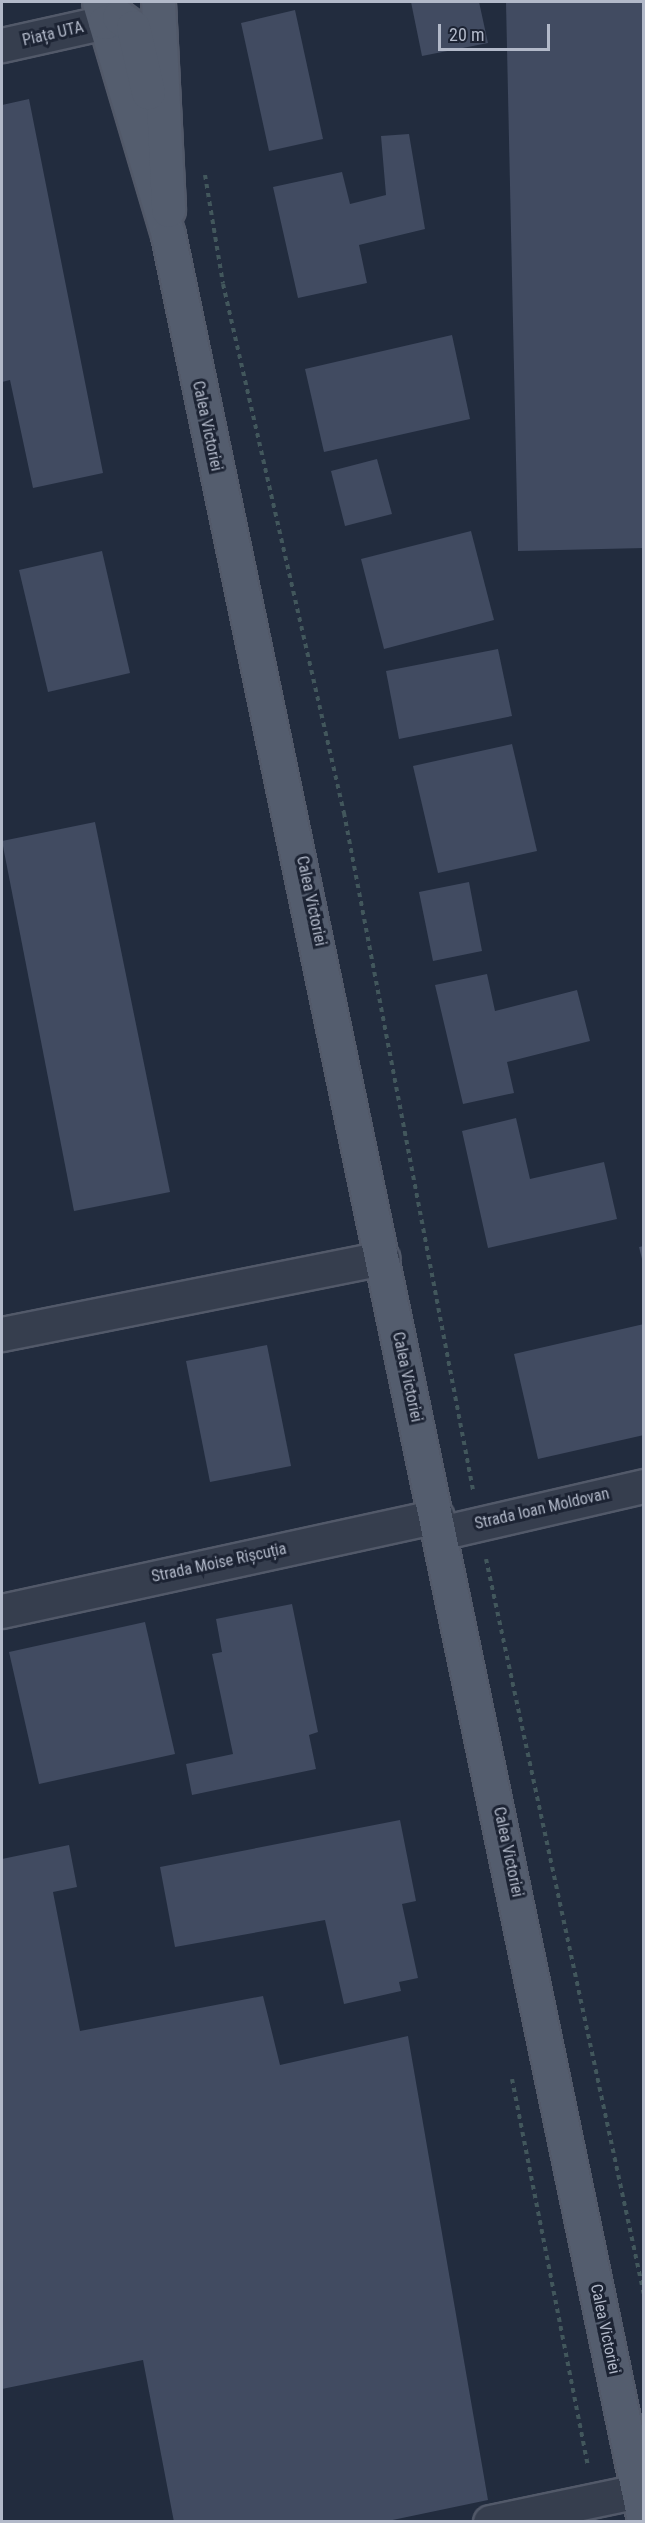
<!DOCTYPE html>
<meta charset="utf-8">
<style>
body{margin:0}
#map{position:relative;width:645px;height:2523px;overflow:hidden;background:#222c3e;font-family:"Roboto Condensed",sans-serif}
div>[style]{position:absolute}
.building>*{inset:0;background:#414b61}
.path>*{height:4px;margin-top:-2px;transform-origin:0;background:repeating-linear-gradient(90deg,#42575c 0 4.5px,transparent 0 9px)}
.roads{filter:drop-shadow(2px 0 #525969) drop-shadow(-2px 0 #525969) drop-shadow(0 2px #525969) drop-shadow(0 -2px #525969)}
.minor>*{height:33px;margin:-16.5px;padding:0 16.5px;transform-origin:16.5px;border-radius:16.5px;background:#363e4e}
.major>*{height:33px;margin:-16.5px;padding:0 16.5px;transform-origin:16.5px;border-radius:16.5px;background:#545d6e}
span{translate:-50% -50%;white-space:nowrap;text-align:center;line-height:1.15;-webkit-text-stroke:6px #1c2333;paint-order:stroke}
.street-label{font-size:16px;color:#b2b9c9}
.frame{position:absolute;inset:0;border:3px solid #b2b9c9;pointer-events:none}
.scale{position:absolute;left:438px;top:24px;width:112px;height:27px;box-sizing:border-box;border:3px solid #b2b9c9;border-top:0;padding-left:8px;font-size:18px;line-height:21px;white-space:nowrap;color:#b2b9c9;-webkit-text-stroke:4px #1c2333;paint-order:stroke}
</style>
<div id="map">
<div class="building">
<i style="clip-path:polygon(411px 2px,479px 2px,488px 43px,422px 56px)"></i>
<i style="clip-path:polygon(506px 2px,644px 2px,644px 548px,518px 551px)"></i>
<i style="clip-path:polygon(295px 10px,323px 139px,269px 151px,241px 23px)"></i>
<i style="clip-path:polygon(29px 99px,103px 473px,33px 488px,10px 380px,2px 382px,2px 105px)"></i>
<i style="clip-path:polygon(409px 134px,425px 229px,359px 245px,367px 283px,298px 298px,273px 187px,342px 172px,350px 204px,386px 195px,381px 136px)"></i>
<i style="clip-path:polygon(452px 335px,470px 419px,324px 452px,305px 369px)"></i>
<i style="clip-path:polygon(377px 459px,392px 514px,345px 526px,331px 471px)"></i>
<i style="clip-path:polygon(471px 531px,494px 620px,384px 649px,361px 559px)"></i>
<i style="clip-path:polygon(102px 551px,130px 673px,48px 692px,19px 570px)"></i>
<i style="clip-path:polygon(498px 649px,512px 716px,399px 739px,386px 671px)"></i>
<i style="clip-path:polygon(512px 744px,537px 851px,438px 873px,413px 766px)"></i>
<i style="clip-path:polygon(95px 822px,170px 1192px,74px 1211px,2px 841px)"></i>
<i style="clip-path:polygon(469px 882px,482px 951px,433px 961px,419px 892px)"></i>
<i style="clip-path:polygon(487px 974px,495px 1011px,577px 990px,590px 1041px,507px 1062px,514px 1093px,463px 1104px,435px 985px)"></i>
<i style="clip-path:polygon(516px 1118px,530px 1179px,604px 1162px,617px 1219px,488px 1248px,462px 1131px)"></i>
<i style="clip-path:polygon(644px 1246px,644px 1262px,643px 1263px,639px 1247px)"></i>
<i style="clip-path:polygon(644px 1324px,644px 1435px,538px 1459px,514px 1354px)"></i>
<i style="clip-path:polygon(267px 1345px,291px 1466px,210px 1482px,186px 1361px)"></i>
<i style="clip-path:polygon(292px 1604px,318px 1732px,309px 1735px,316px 1769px,192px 1795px,186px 1764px,233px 1754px,212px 1654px,222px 1652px,216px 1619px)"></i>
<i style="clip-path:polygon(145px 1622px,175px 1754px,39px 1784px,9px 1652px)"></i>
<i style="clip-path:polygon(400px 1820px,416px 1901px,402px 1904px,418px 1978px,399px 1982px,401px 1991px,344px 2004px,325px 1920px,175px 1947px,160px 1867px)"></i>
<i style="clip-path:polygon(69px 1845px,77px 1887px,53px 1892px,80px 2031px,263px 1996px,280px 2065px,408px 2036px,488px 2500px,383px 2522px,174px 2522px,143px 2360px,2px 2389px,2px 1859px)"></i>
</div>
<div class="path">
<i style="left:205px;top:175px;width:110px;rotate:80.6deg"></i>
<i style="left:223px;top:284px;width:543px;rotate:77.12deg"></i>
<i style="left:344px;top:813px;width:689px;rotate:79.21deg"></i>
<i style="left:486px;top:1559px;width:753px;rotate:77.88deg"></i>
<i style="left:512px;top:2079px;width:394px;rotate:78.9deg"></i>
</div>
<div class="roads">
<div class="minor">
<i style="left:2px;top:45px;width:106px;rotate:-12.6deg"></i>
<i style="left:2px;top:1334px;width:388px;rotate:-11.3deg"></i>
<i style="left:440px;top:1533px;width:209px;rotate:-13deg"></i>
<i style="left:2px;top:1611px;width:445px;rotate:-12.3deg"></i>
<i style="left:490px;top:2522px;width:151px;rotate:-11.8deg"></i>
</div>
<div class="major">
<i style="left:99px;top:2px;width:243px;rotate:73.5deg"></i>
<i style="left:168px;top:235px;width:2333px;rotate:78.23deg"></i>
<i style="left:158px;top:2px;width:208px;rotate:87.2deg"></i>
<i style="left:105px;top:22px;width:15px;rotate:-20deg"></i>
<i style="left:119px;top:17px;width:17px;rotate:36deg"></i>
<i style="left:133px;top:27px;width:67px;rotate:77deg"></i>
</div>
</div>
<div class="street-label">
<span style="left:53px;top:34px;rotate:-13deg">Piața UTA</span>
<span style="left:207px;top:426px;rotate:78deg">Calea Victoriei</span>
<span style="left:311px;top:901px;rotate:78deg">Calea Victoriei</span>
<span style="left:407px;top:1377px;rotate:78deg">Calea Victoriei</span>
<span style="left:542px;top:1509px;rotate:-13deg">Strada Ioan Moldovan</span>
<span style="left:219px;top:1563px;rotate:-12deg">Strada Moise Rișcuția</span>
<span style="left:508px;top:1852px;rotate:78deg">Calea Victoriei</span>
<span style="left:605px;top:2329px;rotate:78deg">Calea Victoriei</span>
</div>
<div class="frame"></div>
<div class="scale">20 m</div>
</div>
